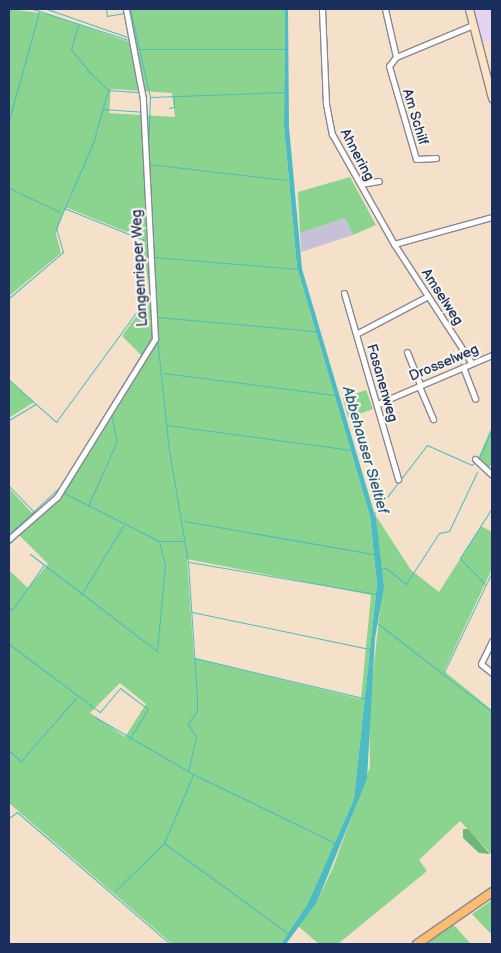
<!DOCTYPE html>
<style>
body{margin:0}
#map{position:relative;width:501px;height:953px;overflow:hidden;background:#f5e1ca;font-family:"Balsamiq Sans",sans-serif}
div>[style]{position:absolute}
.built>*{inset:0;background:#e5d3f1}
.industrial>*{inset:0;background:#c7c0d9}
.green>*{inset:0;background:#8ad490}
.forest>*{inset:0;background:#6fb67a}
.water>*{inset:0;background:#4cbbc2}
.stream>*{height:1px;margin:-0.5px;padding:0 0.5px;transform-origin:0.5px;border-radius:0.5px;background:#4cbbc2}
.roads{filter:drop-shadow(1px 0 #888894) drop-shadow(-1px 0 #888894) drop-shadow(0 1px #888894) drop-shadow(0 -1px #888894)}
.minor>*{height:5px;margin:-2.5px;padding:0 2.5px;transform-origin:2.5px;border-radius:2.5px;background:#fff}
.secondary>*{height:7px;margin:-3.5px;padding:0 3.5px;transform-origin:3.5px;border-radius:3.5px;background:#fee4c5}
.primary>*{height:8px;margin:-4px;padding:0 4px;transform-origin:4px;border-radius:4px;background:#fdbc6f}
span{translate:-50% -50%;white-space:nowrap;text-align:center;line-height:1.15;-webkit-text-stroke:4.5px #f7f3e8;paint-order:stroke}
.street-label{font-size:14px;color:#1b2f5e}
.water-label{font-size:15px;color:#2a597c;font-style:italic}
.frame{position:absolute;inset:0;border:10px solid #1b2f5e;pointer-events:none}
</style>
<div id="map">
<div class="built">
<i style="clip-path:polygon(474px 9px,492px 9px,492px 40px,483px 42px)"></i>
</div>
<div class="industrial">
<i style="clip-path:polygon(345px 218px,353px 235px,301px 252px,300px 233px)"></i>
</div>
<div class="green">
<i style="clip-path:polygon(evenodd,9px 9px,48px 14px,129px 42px,126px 9px,285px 9px,284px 126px,297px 267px,370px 516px,377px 584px,354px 799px,308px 903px,281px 944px,172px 944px,9px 803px,9px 570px,28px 588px,48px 564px,18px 534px,9px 543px,9px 488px,32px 513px,63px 491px,143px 357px,122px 336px,150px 298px,142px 238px,65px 207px,56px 234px,61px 253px,9px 296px,9px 9px,111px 89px,172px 93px,175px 117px,109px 113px,111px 89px,9px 9px,187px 559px,371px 595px,361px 699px,194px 658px,187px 559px,9px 9px,120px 683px,146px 704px,125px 737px,90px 713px,120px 683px)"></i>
<i style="clip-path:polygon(350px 177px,376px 225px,353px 235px,345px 218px,300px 233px,298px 192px)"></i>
<i style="clip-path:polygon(9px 379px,34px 402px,9px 418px)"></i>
<i style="clip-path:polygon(366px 390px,373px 409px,348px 418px,343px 398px)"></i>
<i style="clip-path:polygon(492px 426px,492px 464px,488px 469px,478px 459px)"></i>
<i style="clip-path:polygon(374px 513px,411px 570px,439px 592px,481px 526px,492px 532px,492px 569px,444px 671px,492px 710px,492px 855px,460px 821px,419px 860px,427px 871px,338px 944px,319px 944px,298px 926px,317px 902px,334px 865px,370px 767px,369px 709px,383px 583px)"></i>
<i style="clip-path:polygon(492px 900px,492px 935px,472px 914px)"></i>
<i style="clip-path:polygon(453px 924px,471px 944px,423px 944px)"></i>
</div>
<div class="forest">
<i style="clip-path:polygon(463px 829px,468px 829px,490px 854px,479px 853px,463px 838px)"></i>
</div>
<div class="water">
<i style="clip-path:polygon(285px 9px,288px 9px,289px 127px,302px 269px,376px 519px,384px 587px,375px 638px,367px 779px,317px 902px,286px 944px,281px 944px,308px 903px,354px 799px,377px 584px,370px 516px,297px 267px,284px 126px)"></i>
</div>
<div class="stream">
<i style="left:33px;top:9px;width:100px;rotate:18.1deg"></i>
<i style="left:47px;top:9px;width:85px;rotate:19.3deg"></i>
<i style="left:106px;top:9px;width:7px;rotate:82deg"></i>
<i style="left:107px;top:16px;width:17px;rotate:-10deg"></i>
<i style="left:130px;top:9px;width:90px;rotate:77.2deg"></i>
<i style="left:150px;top:97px;width:136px;rotate:-2.1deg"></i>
<i style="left:78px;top:25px;width:25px;rotate:106deg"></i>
<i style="left:71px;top:49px;width:32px;rotate:51deg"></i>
<i style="left:91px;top:74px;width:23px;rotate:43deg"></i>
<i style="left:108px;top:90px;width:31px;rotate:4deg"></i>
<i style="left:127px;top:28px;width:56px;rotate:78.7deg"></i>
<i style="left:139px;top:49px;width:146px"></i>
<i style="left:169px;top:108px;width:5px;rotate:-11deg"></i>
<i style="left:174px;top:107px;width:9px;rotate:-90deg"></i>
<i style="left:103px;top:109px;width:39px;rotate:4deg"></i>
<i style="left:9px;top:120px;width:112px;rotate:-74.5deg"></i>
<i style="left:148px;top:156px;width:59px;rotate:-88.1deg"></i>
<i style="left:149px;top:164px;width:138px;rotate:6.7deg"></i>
<i style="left:9px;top:188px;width:56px;rotate:25.2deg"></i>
<i style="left:64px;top:208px;width:86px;rotate:21.8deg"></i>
<i style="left:153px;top:257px;width:146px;rotate:4.7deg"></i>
<i style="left:9px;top:298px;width:71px;rotate:-40.4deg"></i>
<i style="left:63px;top:252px;width:25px;rotate:-106deg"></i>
<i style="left:56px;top:228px;width:93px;rotate:-66.5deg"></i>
<i style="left:93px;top:143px;width:55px;rotate:-74.2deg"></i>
<i style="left:156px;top:305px;width:26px;rotate:88deg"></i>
<i style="left:157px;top:317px;width:159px;rotate:5.1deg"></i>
<i style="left:157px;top:338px;width:113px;rotate:83.9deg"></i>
<i style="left:169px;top:450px;width:114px;rotate:80.4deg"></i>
<i style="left:188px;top:562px;width:135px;rotate:86.2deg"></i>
<i style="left:197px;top:697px;width:14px;rotate:90deg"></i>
<i style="left:197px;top:711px;width:16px;rotate:125deg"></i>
<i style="left:188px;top:724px;width:15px;rotate:58deg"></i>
<i style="left:196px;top:737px;width:35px;rotate:103deg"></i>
<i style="left:163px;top:373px;width:173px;rotate:7.3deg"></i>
<i style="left:9px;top:380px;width:63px;rotate:41.8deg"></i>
<i style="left:56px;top:422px;width:157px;rotate:-53.8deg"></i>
<i style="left:123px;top:396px;width:64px;rotate:-57.8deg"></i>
<i style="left:9px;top:420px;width:31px;rotate:-31deg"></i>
<i style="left:167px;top:425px;width:186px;rotate:7.7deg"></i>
<i style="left:478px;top:460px;width:34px;rotate:-66deg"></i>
<i style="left:9px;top:486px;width:35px;rotate:46deg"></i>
<i style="left:64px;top:493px;width:106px;rotate:26.8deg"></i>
<i style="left:159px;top:541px;width:26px"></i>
<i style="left:88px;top:506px;width:71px;rotate:-66deg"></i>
<i style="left:117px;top:441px;width:28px;rotate:-103deg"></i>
<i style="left:42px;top:513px;width:30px;rotate:-42deg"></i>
<i style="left:64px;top:493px;width:63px;rotate:-59.3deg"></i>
<i style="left:374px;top:514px;width:87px;rotate:-52.5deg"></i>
<i style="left:427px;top:445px;width:49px;rotate:24deg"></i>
<i style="left:472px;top:465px;width:4px;rotate:-45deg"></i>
<i style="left:184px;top:521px;width:193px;rotate:9.9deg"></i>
<i style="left:9px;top:534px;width:69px;rotate:-42.7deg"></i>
<i style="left:60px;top:487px;width:176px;rotate:-58.5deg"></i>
<i style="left:152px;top:337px;width:204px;rotate:-92.8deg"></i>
<i style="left:9px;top:544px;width:17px;rotate:-45deg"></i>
<i style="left:30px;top:554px;width:160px;rotate:37.4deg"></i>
<i style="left:157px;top:651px;width:86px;rotate:-84.7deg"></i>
<i style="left:165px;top:565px;width:25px;rotate:-104deg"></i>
<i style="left:189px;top:562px;width:191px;rotate:9.7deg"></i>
<i style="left:378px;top:569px;width:8px;rotate:-7deg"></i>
<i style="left:386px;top:568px;width:26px;rotate:39deg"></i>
<i style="left:406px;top:584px;width:61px;rotate:-57.1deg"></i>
<i style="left:439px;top:533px;width:10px;rotate:-11deg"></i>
<i style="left:449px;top:531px;width:65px;rotate:-64.6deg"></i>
<i style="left:485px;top:584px;width:36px;rotate:-134deg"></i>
<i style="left:460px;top:558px;width:59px;rotate:-57.4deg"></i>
<i style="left:81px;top:595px;width:81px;rotate:-58.7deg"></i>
<i style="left:9px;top:608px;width:4px;rotate:34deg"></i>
<i style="left:12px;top:610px;width:54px;rotate:-54.8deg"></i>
<i style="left:192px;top:612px;width:181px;rotate:11.8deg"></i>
<i style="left:377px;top:623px;width:145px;rotate:37.7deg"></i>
<i style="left:9px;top:644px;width:114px;rotate:36.8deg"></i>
<i style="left:100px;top:712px;width:31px;rotate:-50deg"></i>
<i style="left:120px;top:688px;width:35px;rotate:37deg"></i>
<i style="left:148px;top:709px;width:36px;rotate:122deg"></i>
<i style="left:195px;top:658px;width:177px;rotate:13.4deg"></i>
<i style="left:444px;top:672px;width:111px;rotate:-64.4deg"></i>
<i style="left:95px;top:717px;width:113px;rotate:30.2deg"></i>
<i style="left:193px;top:774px;width:158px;rotate:25.9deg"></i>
<i style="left:9px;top:751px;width:16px;rotate:40deg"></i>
<i style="left:21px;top:761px;width:84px;rotate:-48.9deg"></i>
<i style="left:9px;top:818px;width:10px;rotate:-37deg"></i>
<i style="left:17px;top:812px;width:202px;rotate:40.8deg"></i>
<i style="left:164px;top:843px;width:155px;rotate:36.1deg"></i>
<i style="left:115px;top:891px;width:69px;rotate:-44.4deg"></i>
<i style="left:164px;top:843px;width:74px;rotate:-66.9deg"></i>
</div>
<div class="roads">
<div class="minor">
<i style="left:322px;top:9px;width:95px;rotate:87.6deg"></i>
<i style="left:326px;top:104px;width:31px;rotate:79deg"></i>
<i style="left:332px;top:134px;width:126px;rotate:60.6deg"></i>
<i style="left:394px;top:244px;width:141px;rotate:56.9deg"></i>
<i style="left:385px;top:9px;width:49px;rotate:77.1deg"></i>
<i style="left:436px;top:158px;width:20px;rotate:177deg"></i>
<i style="left:416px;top:159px;width:97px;rotate:-106.2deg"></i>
<i style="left:389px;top:66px;width:11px;rotate:-52deg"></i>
<i style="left:396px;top:57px;width:83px;rotate:-22.6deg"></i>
<i style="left:360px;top:184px;width:19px;rotate:-9deg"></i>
<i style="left:394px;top:244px;width:102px;rotate:-15.4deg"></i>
<i style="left:344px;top:293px;width:194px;rotate:73.8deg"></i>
<i style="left:356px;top:334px;width:81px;rotate:-27.8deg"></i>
<i style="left:407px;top:352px;width:35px;rotate:68deg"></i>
<i style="left:463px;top:367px;width:34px;rotate:69deg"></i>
<i style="left:419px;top:386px;width:36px;rotate:67deg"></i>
<i style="left:377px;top:404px;width:125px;rotate:-23.1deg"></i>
<i style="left:475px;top:459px;width:23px;rotate:43deg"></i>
<i style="left:9px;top:539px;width:64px;rotate:-41.2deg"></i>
<i style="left:57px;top:497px;width:186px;rotate:-58.2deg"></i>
<i style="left:155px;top:339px;width:240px;rotate:-92.9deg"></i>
<i style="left:143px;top:99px;width:92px;rotate:-100.7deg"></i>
<i style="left:492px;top:641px;width:25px;rotate:116deg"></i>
<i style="left:481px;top:664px;width:14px;rotate:39deg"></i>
</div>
<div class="secondary">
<i style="left:469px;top:9px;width:92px;rotate:75.5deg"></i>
</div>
<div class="primary">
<i style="left:417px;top:944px;width:91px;rotate:-34.7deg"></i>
</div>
</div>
<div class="street-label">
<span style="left:415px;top:117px;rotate:73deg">Am Schilf</span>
<span style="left:357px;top:155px;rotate:62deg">Ahnering</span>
<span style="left:140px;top:268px;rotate:-93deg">Langenrieper Weg</span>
<span style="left:442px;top:297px;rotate:57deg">Amselweg</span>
<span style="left:444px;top:363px;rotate:-23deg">Drosselweg</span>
<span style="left:382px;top:383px;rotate:74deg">Fasanenweg</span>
</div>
<div class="water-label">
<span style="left:365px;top:450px;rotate:74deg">Abbehauser Sieltief</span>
</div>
<div class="frame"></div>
</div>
